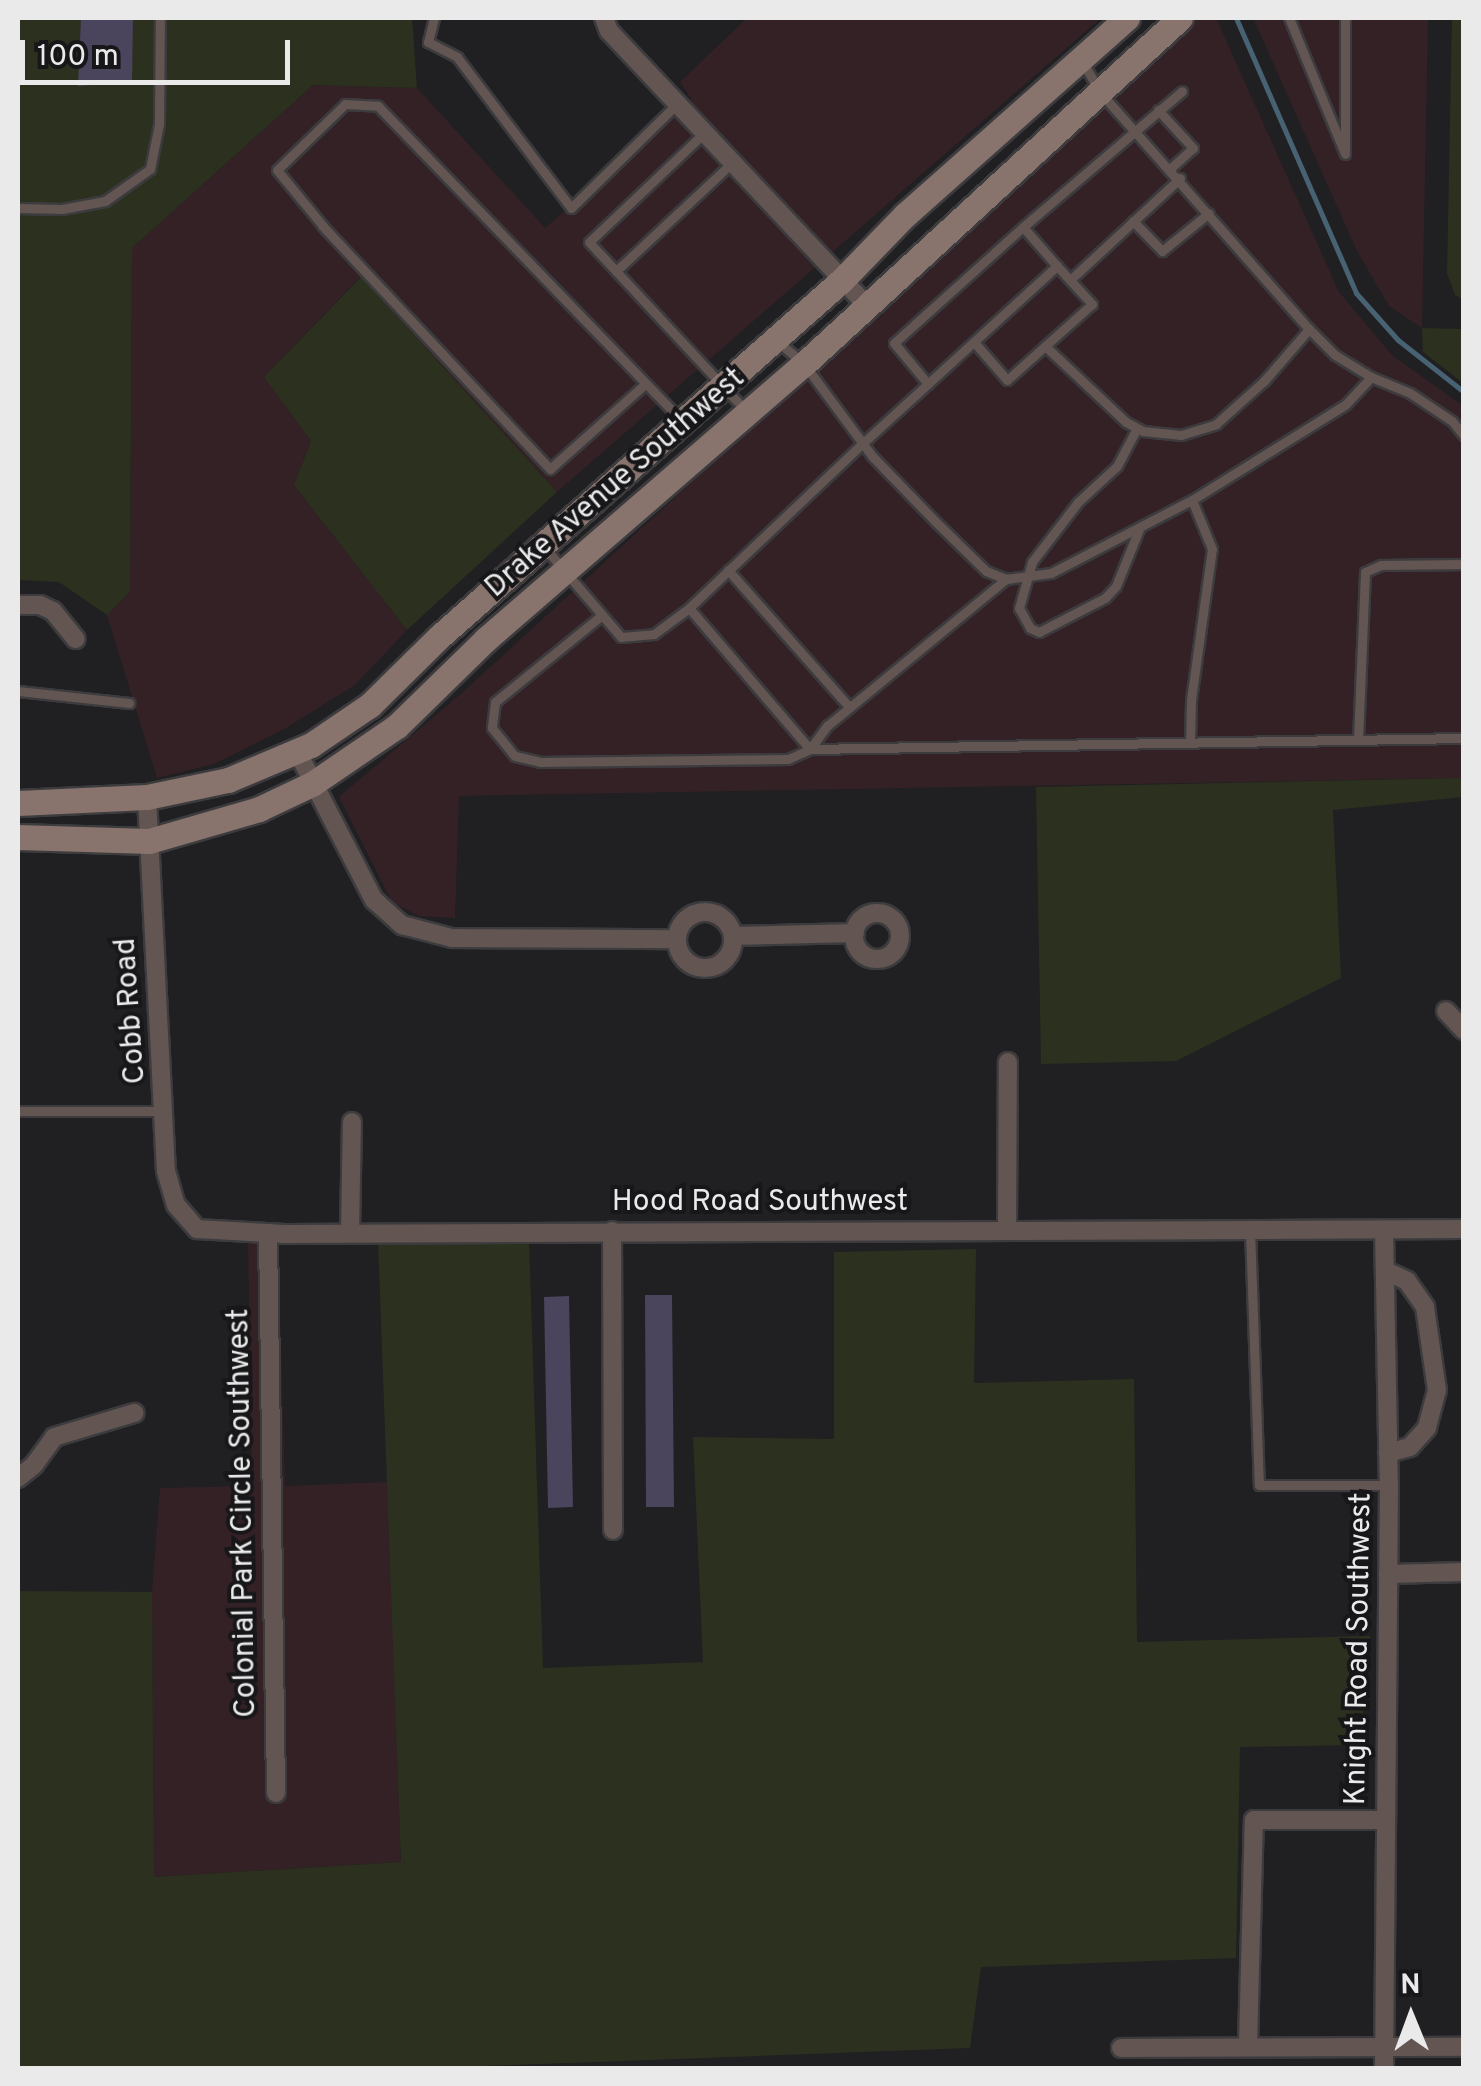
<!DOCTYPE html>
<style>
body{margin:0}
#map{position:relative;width:1481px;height:2086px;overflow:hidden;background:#201f22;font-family:Overpass,sans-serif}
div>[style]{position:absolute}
.commercial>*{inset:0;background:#342125}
.green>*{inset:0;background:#2b311e}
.stream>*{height:5px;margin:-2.5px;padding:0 2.5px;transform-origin:2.5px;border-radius:2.5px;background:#476272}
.building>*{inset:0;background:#4a445c}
.roads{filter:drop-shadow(2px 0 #3c3b3e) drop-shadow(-2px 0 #3c3b3e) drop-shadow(0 2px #3c3b3e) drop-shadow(0 -2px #3c3b3e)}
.lane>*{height:9px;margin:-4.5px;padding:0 4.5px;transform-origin:4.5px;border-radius:4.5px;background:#625552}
.street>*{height:18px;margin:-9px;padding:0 9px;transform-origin:9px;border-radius:9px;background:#625552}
.street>.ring{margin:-9px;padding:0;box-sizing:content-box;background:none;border:18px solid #625552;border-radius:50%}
.secondary>*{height:25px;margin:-12.5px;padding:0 12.5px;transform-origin:12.5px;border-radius:12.5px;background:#88736d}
span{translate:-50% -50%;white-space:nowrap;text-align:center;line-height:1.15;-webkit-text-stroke:8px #171618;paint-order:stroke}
.street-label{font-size:30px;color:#eaeaeb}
.frame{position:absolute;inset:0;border:20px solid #eaeaeb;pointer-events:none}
.north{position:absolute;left:1361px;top:1966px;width:100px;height:100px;-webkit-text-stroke:8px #171618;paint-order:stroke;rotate:359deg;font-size:28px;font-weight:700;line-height:40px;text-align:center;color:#eaeaeb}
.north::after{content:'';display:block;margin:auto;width:35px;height:45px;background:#eaeaeb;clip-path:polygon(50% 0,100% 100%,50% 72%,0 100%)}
.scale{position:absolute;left:20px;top:40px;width:270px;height:45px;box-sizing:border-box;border:5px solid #eaeaeb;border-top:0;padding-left:12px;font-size:30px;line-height:35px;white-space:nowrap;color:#eaeaeb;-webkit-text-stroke:8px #171618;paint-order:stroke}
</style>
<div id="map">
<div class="commercial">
<i style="clip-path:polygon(747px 18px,1101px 18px,557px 492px,360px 277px,264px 377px,311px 441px,294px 485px,407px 630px,355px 685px,286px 728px,214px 764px,157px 778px,107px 615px,130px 592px,132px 248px,313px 85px,417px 88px,545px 228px,692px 100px,680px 82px)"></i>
<i style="clip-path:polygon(1198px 18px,1216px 18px,1339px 292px,1392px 355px,1463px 406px,1463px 778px,459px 796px,455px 918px,419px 916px,392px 902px,339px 797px,463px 692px)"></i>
<i style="clip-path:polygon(1253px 18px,1428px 18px,1422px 328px,1389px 306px,1357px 251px)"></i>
<i style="clip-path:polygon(248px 1242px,278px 1242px,285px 1486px,388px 1482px,401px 1862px,154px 1877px,152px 1592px,160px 1488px,252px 1486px)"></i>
</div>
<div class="green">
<i style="clip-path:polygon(18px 18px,412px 18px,417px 88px,313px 85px,132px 248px,130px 592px,107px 615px,59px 582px,18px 580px)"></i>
<i style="clip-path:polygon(1452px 18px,1464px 18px,1463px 300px,1455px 295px,1447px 273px)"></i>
<i style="clip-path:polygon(361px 277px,557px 492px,407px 630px,294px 485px,311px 441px,264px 377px)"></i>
<i style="clip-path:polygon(1422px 328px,1463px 329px,1463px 383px,1423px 352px)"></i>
<i style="clip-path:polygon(1463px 778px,1463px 797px,1333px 810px,1341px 978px,1176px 1061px,1041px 1064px,1036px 787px)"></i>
<i style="clip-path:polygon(529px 1240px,543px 1668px,703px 1662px,693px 1437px,834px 1439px,834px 1252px,976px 1249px,974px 1383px,1134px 1379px,1137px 1642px,1370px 1636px,1360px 1745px,1240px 1747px,1236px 1958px,981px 1967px,970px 2048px,431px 2068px,18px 2068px,18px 1591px,152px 1592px,154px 1877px,401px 1862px,378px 1241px)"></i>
</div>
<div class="stream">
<i style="left:1236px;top:18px;width:300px;rotate:66.4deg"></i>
<i style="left:1356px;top:293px;width:63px;rotate:48.2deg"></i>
<i style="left:1398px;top:340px;width:84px;rotate:38.2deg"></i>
</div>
<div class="building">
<i style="clip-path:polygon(81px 18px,133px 18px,132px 82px,78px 86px)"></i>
<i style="clip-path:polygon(645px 1295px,672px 1295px,674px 1507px,646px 1507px)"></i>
<i style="clip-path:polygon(569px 1296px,573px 1507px,548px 1508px,544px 1297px)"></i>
</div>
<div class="roads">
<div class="lane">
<i style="left:434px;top:18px;width:25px;rotate:104deg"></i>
<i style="left:428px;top:42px;width:33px;rotate:27deg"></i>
<i style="left:457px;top:57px;width:189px;rotate:52.9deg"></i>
<i style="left:571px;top:208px;width:148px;rotate:-44.5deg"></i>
<i style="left:1289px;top:18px;width:147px;rotate:67.6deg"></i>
<i style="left:1082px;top:61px;width:34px;rotate:60deg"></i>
<i style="left:1099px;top:91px;width:317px;rotate:48.6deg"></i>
<i style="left:1309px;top:329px;width:37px;rotate:45deg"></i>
<i style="left:1335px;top:355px;width:42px;rotate:31.4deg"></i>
<i style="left:1158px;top:110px;width:52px;rotate:47.4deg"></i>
<i style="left:1193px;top:148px;width:31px;rotate:138deg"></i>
<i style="left:704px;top:133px;width:158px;rotate:136.5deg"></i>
<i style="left:589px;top:242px;width:228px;rotate:47.1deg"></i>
<i style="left:1345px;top:150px;width:132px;rotate:-90deg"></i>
<i style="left:18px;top:208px;width:44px;rotate:1.3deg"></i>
<i style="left:62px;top:209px;width:44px;rotate:-10.5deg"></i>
<i style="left:105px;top:201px;width:55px;rotate:-35.4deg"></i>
<i style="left:150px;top:169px;width:46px;rotate:-78.7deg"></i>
<i style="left:159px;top:124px;width:106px;rotate:-89.5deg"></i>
<i style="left:1133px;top:221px;width:42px;rotate:46deg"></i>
<i style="left:1162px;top:251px;width:60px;rotate:-39deg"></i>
<i style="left:1023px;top:227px;width:209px;rotate:-40.5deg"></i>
<i style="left:616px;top:271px;width:158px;rotate:-43deg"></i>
<i style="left:1070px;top:280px;width:150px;rotate:-42.8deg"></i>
<i style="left:777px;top:341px;width:35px;rotate:40deg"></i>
<i style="left:804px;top:364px;width:114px;rotate:53.5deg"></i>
<i style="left:872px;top:456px;width:92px;rotate:45.9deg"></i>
<i style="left:936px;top:522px;width:70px;rotate:44.4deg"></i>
<i style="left:986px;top:571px;width:22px;rotate:22deg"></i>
<i style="left:1006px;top:579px;width:45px;rotate:-7.6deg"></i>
<i style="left:1051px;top:573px;width:159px;rotate:-27.4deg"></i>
<i style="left:1192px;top:500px;width:181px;rotate:-31.9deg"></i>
<i style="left:1346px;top:404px;width:37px;rotate:-47deg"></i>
<i style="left:1371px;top:377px;width:42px;rotate:22.3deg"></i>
<i style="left:1410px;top:393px;width:50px;rotate:33.7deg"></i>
<i style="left:1452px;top:421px;width:19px;rotate:51deg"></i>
<i style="left:1045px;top:346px;width:111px;rotate:43.2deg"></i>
<i style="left:1126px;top:422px;width:19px;rotate:28deg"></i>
<i style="left:1143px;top:431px;width:38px;rotate:6deg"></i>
<i style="left:1181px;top:435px;width:37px;rotate:-17deg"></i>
<i style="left:1216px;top:424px;width:64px;rotate:-41.9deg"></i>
<i style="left:1264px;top:381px;width:69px;rotate:-49.1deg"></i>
<i style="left:645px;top:384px;width:127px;rotate:138.2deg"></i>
<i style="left:550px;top:469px;width:333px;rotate:-133.1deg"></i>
<i style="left:323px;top:226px;width:72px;rotate:-129.4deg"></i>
<i style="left:277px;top:170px;width:95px;rotate:-44.1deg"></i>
<i style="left:345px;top:104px;width:33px;rotate:3deg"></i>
<i style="left:378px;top:106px;width:435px;rotate:46deg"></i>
<i style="left:928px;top:384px;width:53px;rotate:-129.7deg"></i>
<i style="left:894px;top:343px;width:173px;rotate:-42deg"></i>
<i style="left:1023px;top:227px;width:52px;rotate:48.9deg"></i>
<i style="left:1137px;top:428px;width:43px;rotate:117.8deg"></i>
<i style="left:1117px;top:466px;width:53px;rotate:137.3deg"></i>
<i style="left:1078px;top:502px;width:76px;rotate:127.5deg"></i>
<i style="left:1032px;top:562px;width:48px;rotate:105.8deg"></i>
<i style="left:1019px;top:608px;width:23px;rotate:61deg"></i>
<i style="left:1030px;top:628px;width:10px;rotate:24deg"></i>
<i style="left:1039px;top:632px;width:74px;rotate:-27.3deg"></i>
<i style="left:1105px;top:598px;width:16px;rotate:-47deg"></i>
<i style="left:1116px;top:586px;width:64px;rotate:-67.9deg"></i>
<i style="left:545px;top:548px;width:117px;rotate:49.5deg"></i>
<i style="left:621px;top:637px;width:33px;rotate:-5deg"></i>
<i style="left:654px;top:634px;width:44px;rotate:-36.6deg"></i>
<i style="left:689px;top:608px;width:240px;rotate:-43.5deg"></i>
<i style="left:863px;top:443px;width:263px;rotate:-42.4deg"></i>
<i style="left:1057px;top:266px;width:52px;rotate:47.4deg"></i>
<i style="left:1092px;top:304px;width:114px;rotate:138.2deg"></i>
<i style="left:1007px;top:380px;width:50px;rotate:-131deg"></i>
<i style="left:728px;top:570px;width:183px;rotate:48.5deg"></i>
<i style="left:689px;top:608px;width:186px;rotate:49.4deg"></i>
<i style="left:810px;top:749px;width:29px;rotate:-54deg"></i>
<i style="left:827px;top:726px;width:232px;rotate:-39.4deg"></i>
<i style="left:602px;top:615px;width:138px;rotate:140.9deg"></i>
<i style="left:495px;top:702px;width:26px;rotate:97deg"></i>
<i style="left:492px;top:728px;width:36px;rotate:51deg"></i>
<i style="left:515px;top:756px;width:26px;rotate:13deg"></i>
<i style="left:540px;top:762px;width:248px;rotate:-0.7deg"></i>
<i style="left:788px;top:759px;width:24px;rotate:-24deg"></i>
<i style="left:810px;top:749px;width:654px;rotate:-0.96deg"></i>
<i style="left:18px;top:691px;width:112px;rotate:6.2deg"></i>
<i style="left:1358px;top:740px;width:168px;rotate:-87.6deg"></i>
<i style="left:1365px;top:572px;width:17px;rotate:-24deg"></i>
<i style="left:1381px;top:565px;width:83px;rotate:-0.7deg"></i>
<i style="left:1190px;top:743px;width:43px;rotate:-88.7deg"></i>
<i style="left:1191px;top:700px;width:152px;rotate:-82.1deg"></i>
<i style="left:1212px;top:549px;width:53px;rotate:-112.2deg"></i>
<i style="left:18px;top:1111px;width:144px"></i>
<i style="left:1250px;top:1230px;width:255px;rotate:88deg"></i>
<i style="left:1259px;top:1485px;width:130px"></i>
</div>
<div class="street">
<i style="left:604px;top:18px;width:14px;rotate:69deg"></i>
<i style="left:609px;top:31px;width:376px;rotate:46.8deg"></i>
<i style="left:18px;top:605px;width:22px"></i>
<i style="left:40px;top:605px;width:14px;rotate:25deg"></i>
<i style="left:53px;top:611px;width:36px;rotate:51deg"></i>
<i style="left:297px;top:751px;width:168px;rotate:62.7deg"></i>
<i style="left:374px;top:900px;width:38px;rotate:42deg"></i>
<i style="left:402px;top:925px;width:52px;rotate:14.6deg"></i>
<i style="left:452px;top:938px;width:225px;rotate:0.3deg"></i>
<i style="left:147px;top:797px;width:374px;rotate:87.1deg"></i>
<i style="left:166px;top:1171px;width:35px;rotate:74deg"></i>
<i style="left:176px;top:1205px;width:32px;rotate:49deg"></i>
<i style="left:197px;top:1229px;width:87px;rotate:3.3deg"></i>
<i style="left:284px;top:1234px;width:1180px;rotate:-0.24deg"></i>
<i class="ring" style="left:677px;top:912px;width:38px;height:38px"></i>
<i class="ring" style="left:854px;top:913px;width:28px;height:28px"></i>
<i style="left:733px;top:936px;width:122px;rotate:-1.4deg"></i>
<i style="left:1446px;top:1011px;width:26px;rotate:47deg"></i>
<i style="left:1007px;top:1230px;width:168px;rotate:-89.7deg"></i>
<i style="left:1384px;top:1230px;width:255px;rotate:88.9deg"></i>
<i style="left:1389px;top:1485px;width:583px;rotate:90.49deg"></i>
<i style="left:612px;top:1231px;width:299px;rotate:89.8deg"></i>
<i style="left:268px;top:1233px;width:560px;rotate:89.18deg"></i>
<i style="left:350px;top:1233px;width:111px;rotate:-89deg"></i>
<i style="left:1386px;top:1271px;width:23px;rotate:25deg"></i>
<i style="left:1407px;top:1281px;width:32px;rotate:55deg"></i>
<i style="left:1425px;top:1307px;width:84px;rotate:81.8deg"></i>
<i style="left:1437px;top:1390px;width:39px;rotate:105deg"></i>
<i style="left:1427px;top:1428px;width:25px;rotate:132deg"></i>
<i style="left:1410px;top:1447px;width:23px;rotate:165deg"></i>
<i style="left:18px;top:1478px;width:21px;rotate:-39deg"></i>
<i style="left:34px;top:1465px;width:34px;rotate:-54deg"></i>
<i style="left:54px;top:1437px;width:84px;rotate:-16.7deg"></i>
<i style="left:1388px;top:1574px;width:76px;rotate:-1.5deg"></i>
<i style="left:1248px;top:2044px;width:224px;rotate:-88.5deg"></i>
<i style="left:1254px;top:1820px;width:131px"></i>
<i style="left:1121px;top:2048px;width:343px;rotate:-0.2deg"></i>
</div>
<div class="secondary">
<i style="left:18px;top:803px;width:129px;rotate:-2.7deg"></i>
<i style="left:147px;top:797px;width:83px;rotate:-11.9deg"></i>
<i style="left:228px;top:780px;width:90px;rotate:-22.9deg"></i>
<i style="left:311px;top:745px;width:71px;rotate:-34.1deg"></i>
<i style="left:370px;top:705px;width:97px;rotate:-44.6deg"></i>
<i style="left:439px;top:637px;width:538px;rotate:-41.54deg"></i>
<i style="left:842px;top:280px;width:91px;rotate:-45.9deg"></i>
<i style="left:905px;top:215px;width:297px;rotate:-41.6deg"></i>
<i style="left:18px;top:837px;width:131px;rotate:1.7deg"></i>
<i style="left:149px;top:841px;width:115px;rotate:-16.2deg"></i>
<i style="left:259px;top:809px;width:59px;rotate:-25.3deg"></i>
<i style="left:312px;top:784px;width:103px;rotate:-34.3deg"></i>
<i style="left:397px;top:726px;width:124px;rotate:-44.3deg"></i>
<i style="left:486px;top:639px;width:420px;rotate:-40.9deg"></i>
<i style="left:804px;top:364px;width:511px;rotate:-42.62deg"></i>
</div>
</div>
<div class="street-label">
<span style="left:616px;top:484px;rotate:-41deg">Drake Avenue Southwest</span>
<span style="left:132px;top:1011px;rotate:-94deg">Cobb Road</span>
<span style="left:760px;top:1203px">Hood Road Southwest</span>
<span style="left:244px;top:1513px;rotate:-91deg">Colonial Park Circle Southwest</span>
<span style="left:1360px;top:1649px;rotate:-89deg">Knight Road Southwest</span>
</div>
<div class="frame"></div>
<div class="north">N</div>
<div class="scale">100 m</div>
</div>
